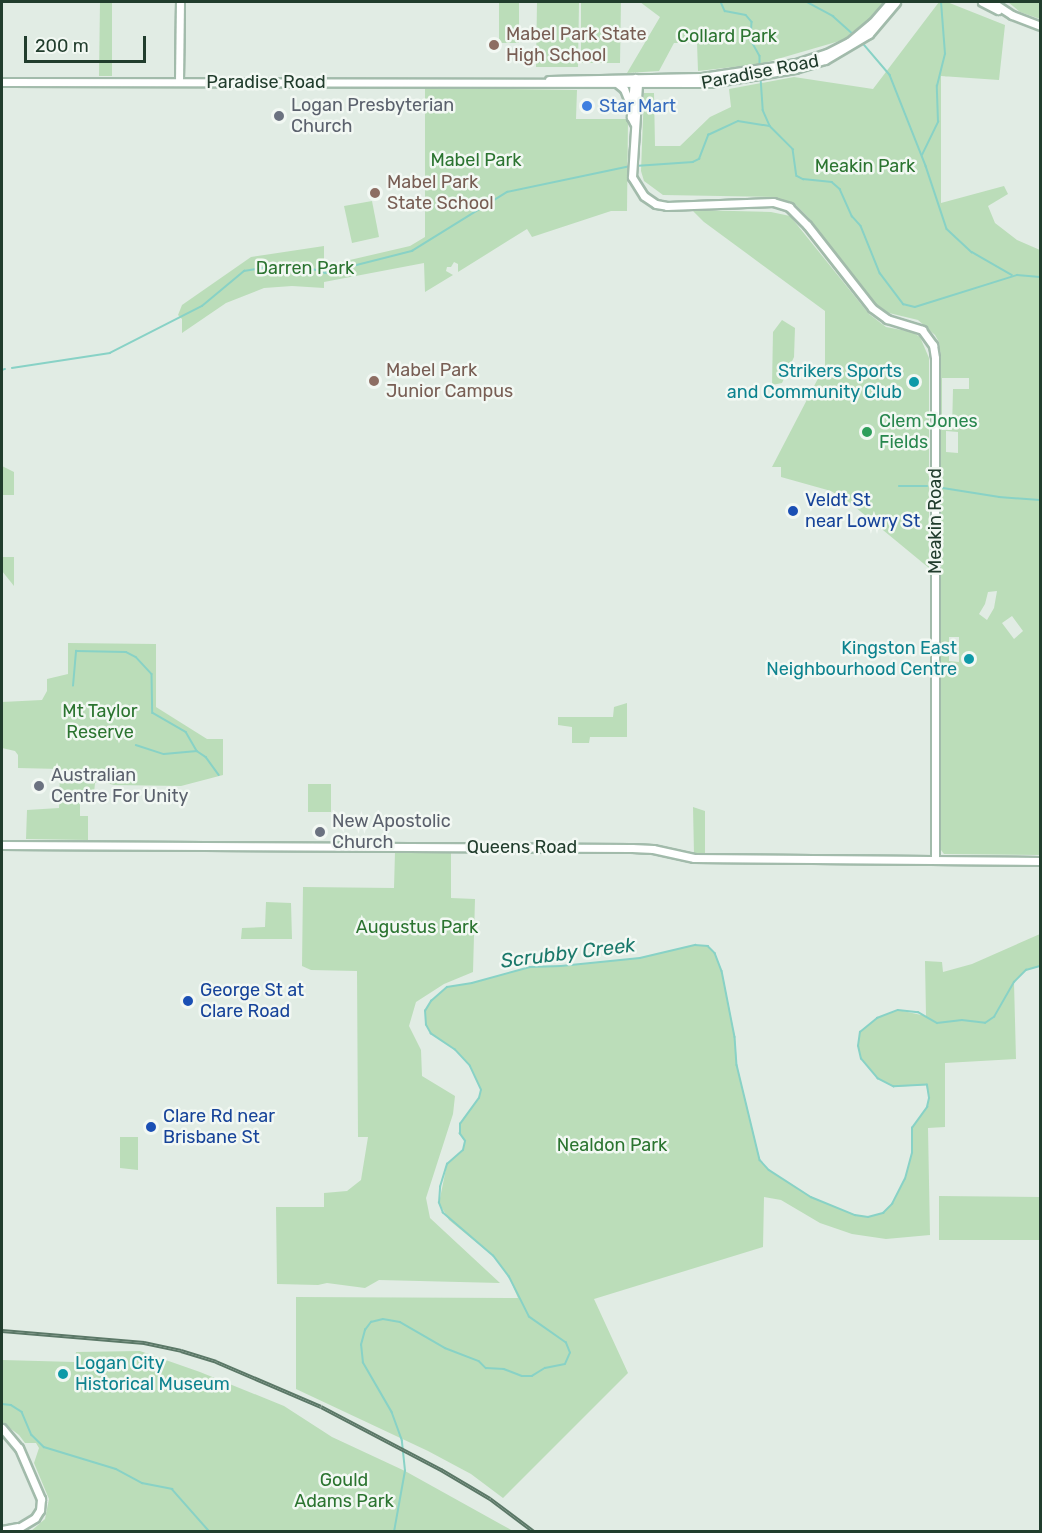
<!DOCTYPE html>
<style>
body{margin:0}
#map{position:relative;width:1042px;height:1533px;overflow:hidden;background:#e1ece4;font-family:Rubik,sans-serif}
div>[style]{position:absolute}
.green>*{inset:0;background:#bbddb9}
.stream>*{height:1.5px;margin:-0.75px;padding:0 0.75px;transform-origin:0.75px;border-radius:0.75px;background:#88d2c6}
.roads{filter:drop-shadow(2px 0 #a2bbab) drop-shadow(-2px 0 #a2bbab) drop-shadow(0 2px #a2bbab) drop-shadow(0 -2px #a2bbab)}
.secondary>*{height:7px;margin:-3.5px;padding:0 3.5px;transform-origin:3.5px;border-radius:3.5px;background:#fff}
.rail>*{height:4px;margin-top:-2px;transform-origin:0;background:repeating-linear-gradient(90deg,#f2f8f3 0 4.5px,#5b7867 0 9px);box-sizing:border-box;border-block:2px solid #5b7867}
.dots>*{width:16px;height:16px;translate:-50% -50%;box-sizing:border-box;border:3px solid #f2f8f3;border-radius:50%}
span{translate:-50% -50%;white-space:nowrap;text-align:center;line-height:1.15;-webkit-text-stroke:5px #f2f8f3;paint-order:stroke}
.education-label{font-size:18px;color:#785e54}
.left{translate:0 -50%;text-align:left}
.park-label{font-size:18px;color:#2b7430}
.street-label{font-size:18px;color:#213d2d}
.worship-label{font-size:18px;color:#5b616d}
.shop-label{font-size:18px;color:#366cbe}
.culture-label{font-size:18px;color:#0d838f}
.right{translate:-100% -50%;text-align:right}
.leisure-label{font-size:18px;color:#27864d}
.transit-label{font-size:18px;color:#164399}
.water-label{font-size:20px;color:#1b796b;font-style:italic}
.frame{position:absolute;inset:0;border:3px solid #213d2d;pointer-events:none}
.scale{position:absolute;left:24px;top:36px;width:122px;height:27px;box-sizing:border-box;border:3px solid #213d2d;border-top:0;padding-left:8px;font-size:18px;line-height:21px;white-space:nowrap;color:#213d2d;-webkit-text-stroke:4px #f2f8f3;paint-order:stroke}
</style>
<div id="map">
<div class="green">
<i style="clip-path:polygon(100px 2px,112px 2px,112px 76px,99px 76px)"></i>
<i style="clip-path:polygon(499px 2px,519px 2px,519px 43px,499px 43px)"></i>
<i style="clip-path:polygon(537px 2px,579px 2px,578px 67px,536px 67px)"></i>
<i style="clip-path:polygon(581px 2px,621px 2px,620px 63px,581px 63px)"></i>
<i style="clip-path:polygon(640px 2px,884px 2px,874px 15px,843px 40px,760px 64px,698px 71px,697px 43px,674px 43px,659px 71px,627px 73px,660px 17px)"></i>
<i style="clip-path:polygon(evenodd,939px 2px,947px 2px,1005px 25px,999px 80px,941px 76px,941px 203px,1004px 186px,1008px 194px,988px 206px,995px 223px,1017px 240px,1040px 250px,1040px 855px,944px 854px,941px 850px,941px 358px,939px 342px,935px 335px,918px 320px,889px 313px,877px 306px,808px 217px,796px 205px,772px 197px,663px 195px,644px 181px,641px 171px,644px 93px,654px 93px,655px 146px,680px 146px,710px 117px,731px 107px,729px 89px,794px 77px,873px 89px,939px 2px,942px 378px,969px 378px,969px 389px,953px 389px,952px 430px,942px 430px,942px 378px,939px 2px,946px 431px,958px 432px,958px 453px,946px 452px,946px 431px,939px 2px,997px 591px,994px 608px,987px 620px,979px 614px,985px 604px,988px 592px,997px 591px,939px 2px,1012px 616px,1023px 631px,1014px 639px,1002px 623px,1012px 616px,939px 2px,949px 637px,959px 637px,959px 662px,949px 661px,949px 637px)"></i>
<i style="clip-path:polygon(1008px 2px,1040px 2px,1040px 19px,1020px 12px)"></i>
<i style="clip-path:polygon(425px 88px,577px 90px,576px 119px,628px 119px,627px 211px,611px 211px,532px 237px,527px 229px,458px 272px,458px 264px,454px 262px,451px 267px,447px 267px,446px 271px,453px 275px,425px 292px,424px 263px,324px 282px,324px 288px,292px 286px,264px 288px,226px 303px,182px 333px,182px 319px,178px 315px,182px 305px,251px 257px,324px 246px,324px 266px,410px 246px,425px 237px)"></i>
<i style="clip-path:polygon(372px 201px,379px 237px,352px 243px,344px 206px)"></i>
<i style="clip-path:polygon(692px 210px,771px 212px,790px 216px,869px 314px,886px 327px,912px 332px,920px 337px,929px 358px,929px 568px,849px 502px,831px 491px,781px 477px,781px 467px,772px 467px,825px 365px,825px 311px,704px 222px)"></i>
<i style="clip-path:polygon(782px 320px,795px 328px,794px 357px,782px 383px,772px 385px,773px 332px)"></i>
<i style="clip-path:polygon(2px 466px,14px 472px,14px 495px,2px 495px)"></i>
<i style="clip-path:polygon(2px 557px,14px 557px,14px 586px,2px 571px)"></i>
<i style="clip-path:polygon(68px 643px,156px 644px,156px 707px,207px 739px,223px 739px,223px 775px,181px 786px,114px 785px,98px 781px,95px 783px,94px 793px,80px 794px,80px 816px,88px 816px,88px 840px,26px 839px,27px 810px,59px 808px,60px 769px,18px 768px,18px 755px,15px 751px,2px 748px,2px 702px,42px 700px,47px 691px,47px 679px,68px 674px)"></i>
<i style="clip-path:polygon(627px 703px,627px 737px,590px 737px,589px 743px,572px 743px,572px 727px,558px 725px,558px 717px,613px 717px,614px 707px)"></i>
<i style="clip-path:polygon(308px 784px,331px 784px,331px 812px,308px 812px)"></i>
<i style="clip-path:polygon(693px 807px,705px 811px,705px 854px,694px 854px)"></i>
<i style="clip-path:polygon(395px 852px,451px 852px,451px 898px,475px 899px,473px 972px,444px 984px,416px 1002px,409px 1026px,421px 1050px,422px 1076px,455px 1096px,453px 1114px,426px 1198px,430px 1218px,500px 1283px,379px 1280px,365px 1288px,327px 1283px,318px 1285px,277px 1284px,276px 1207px,324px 1207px,324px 1193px,347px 1191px,361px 1180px,368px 1137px,358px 1137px,357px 971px,311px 970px,302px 966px,303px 887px,394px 888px)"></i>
<i style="clip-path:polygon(266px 902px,291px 903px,292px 939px,241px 939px,242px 928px,265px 927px)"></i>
<i style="clip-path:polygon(1040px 934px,1040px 966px,1026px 970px,1014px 982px,1016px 1059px,945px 1063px,945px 1127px,928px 1128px,930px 1235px,886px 1239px,852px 1234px,820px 1223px,781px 1200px,764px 1197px,763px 1247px,594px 1299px,628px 1373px,503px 1498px,471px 1474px,428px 1451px,296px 1389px,296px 1297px,518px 1298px,509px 1277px,493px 1256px,449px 1220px,439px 1203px,447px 1164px,463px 1150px,465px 1142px,460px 1134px,460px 1124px,479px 1098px,481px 1090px,470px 1065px,455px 1050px,431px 1034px,426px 1025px,425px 1011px,431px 1001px,447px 987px,472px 983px,530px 967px,561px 966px,640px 958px,695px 945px,708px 946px,715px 953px,722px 971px,735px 1037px,737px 1065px,760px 1160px,769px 1170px,811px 1197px,855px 1215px,868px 1217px,883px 1213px,892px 1204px,905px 1179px,912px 1153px,912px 1128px,927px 1107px,929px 1098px,926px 1085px,894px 1087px,878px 1079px,861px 1059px,858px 1046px,860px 1032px,877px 1018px,898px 1010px,926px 1016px,925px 961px,942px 962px,943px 972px,972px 964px)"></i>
<i style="clip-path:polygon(120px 1137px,138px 1137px,138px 1170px,120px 1168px)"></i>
<i style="clip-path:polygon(939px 1196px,1040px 1197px,1040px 1240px,939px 1240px)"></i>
<i style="clip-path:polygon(140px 1351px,200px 1372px,284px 1406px,332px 1437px,405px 1471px,513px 1531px,31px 1531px,45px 1519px,49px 1499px,34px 1463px,39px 1448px,36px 1443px,25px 1443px,19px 1435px,2px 1422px,2px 1360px,75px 1362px,76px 1352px)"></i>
</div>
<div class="stream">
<i style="left:721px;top:2px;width:10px;rotate:66deg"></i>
<i style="left:725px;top:11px;width:21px;rotate:11deg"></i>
<i style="left:746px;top:15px;width:9px;rotate:49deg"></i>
<i style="left:752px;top:22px;width:18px;rotate:93deg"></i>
<i style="left:751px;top:40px;width:18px;rotate:61deg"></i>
<i style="left:760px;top:56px;width:11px;rotate:90deg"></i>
<i style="left:807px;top:2px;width:30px;rotate:28deg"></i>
<i style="left:833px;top:16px;width:27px;rotate:42deg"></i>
<i style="left:861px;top:41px;width:45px;rotate:49.5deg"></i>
<i style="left:890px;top:75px;width:98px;rotate:68.4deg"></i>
<i style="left:926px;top:166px;width:66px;rotate:71.6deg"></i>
<i style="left:947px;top:229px;width:34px;rotate:43deg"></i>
<i style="left:972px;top:252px;width:46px;rotate:29.9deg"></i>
<i style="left:761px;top:78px;width:32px;rotate:86deg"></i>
<i style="left:763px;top:110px;width:17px;rotate:66deg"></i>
<i style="left:770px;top:126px;width:33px;rotate:45deg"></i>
<i style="left:793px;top:149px;width:27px;rotate:82deg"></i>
<i style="left:797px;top:176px;width:7px;rotate:27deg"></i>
<i style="left:803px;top:179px;width:29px;rotate:6deg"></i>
<i style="left:832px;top:182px;width:11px;rotate:41deg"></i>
<i style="left:840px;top:189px;width:30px;rotate:66deg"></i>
<i style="left:852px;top:216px;width:13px;rotate:48deg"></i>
<i style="left:861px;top:226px;width:51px;rotate:68deg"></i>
<i style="left:880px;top:273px;width:39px;rotate:53deg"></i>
<i style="left:903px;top:304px;width:12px;rotate:14deg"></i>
<i style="left:915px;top:307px;width:107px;rotate:-17.4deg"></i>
<i style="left:1017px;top:275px;width:23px;rotate:5deg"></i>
<i style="left:922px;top:155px;width:37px;rotate:-64deg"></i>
<i style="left:938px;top:122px;width:36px;rotate:-92deg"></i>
<i style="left:937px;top:86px;width:33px;rotate:-76deg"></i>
<i style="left:945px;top:54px;width:52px;rotate:-94.4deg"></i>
<i style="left:635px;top:166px;width:58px;rotate:-3.9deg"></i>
<i style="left:693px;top:162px;width:7px;rotate:-27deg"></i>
<i style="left:699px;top:159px;width:26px;rotate:-69deg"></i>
<i style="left:708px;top:135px;width:33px;rotate:-25deg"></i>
<i style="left:738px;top:121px;width:32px;rotate:9deg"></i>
<i style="left:12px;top:368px;width:99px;rotate:-8.7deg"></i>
<i style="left:110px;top:353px;width:103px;rotate:-27.1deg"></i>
<i style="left:202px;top:306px;width:55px;rotate:-39.8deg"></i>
<i style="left:244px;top:271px;width:50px;rotate:-9.3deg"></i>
<i style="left:293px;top:263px;width:34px;rotate:17deg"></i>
<i style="left:325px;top:273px;width:90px;rotate:-14.2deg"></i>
<i style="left:412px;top:251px;width:112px;rotate:-31.8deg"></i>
<i style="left:507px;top:192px;width:126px;rotate:-11.9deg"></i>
<i style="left:2px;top:370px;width:3px;rotate:-18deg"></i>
<i style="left:899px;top:486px;width:28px"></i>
<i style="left:943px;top:488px;width:57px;rotate:9.1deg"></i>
<i style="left:999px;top:497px;width:41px;rotate:4.2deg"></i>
<i style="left:73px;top:686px;width:35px;rotate:-85deg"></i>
<i style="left:76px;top:651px;width:50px;rotate:1.1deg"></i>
<i style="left:126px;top:652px;width:11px;rotate:27deg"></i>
<i style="left:136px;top:657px;width:23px;rotate:47deg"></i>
<i style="left:152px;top:674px;width:39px;rotate:89deg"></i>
<i style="left:153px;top:713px;width:38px;rotate:30deg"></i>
<i style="left:186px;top:732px;width:22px;rotate:60deg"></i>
<i style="left:197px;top:751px;width:11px;rotate:34deg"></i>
<i style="left:206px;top:757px;width:22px;rotate:54deg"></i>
<i style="left:136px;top:745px;width:29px;rotate:18deg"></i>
<i style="left:164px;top:754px;width:33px;rotate:-5deg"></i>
<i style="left:2px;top:1404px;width:9px;rotate:6deg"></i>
<i style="left:11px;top:1405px;width:13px;rotate:32deg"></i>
<i style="left:22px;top:1412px;width:25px;rotate:67deg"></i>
<i style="left:32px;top:1435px;width:17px;rotate:45deg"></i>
<i style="left:44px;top:1447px;width:75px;rotate:17deg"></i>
<i style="left:116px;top:1469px;width:30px;rotate:28deg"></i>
<i style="left:142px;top:1483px;width:31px;rotate:11deg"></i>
<i style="left:172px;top:1489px;width:57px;rotate:48.5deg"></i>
<i style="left:394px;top:1532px;width:62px;rotate:-79.8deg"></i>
<i style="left:405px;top:1471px;width:30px;rotate:-96deg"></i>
<i style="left:402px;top:1441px;width:30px;rotate:-110deg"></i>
<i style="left:392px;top:1413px;width:58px;rotate:-120.1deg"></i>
<i style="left:363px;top:1363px;width:18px;rotate:-96deg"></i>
<i style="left:361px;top:1345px;width:16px;rotate:-75deg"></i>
<i style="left:365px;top:1330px;width:10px;rotate:-53deg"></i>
<i style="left:371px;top:1322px;width:12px;rotate:-14deg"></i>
<i style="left:383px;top:1319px;width:17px;rotate:10deg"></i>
<i style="left:400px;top:1322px;width:52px;rotate:30deg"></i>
<i style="left:445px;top:1348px;width:36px;rotate:21deg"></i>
<i style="left:479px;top:1361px;width:10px;rotate:45deg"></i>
<i style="left:486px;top:1368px;width:18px;rotate:3deg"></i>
<i style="left:504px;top:1369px;width:19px;rotate:21deg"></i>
<i style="left:522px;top:1376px;width:10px"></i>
<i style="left:532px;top:1376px;width:15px;rotate:-32deg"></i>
<i style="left:545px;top:1368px;width:20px;rotate:-11deg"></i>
<i style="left:565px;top:1364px;width:12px;rotate:-66deg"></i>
<i style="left:570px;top:1353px;width:11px;rotate:-112deg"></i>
<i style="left:566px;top:1343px;width:45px;rotate:-144.9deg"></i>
<i style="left:529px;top:1317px;width:45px;rotate:-116.6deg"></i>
<i style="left:509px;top:1277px;width:26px;rotate:-127deg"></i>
<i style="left:493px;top:1256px;width:66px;rotate:-139.3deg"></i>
<i style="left:443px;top:1213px;width:11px;rotate:-112deg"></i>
<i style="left:439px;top:1203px;width:16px;rotate:-86deg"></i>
<i style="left:440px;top:1187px;width:24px;rotate:-73deg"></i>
<i style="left:447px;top:1164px;width:21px;rotate:-41deg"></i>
<i style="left:463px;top:1150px;width:9px;rotate:-77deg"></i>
<i style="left:465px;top:1141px;width:9px;rotate:-126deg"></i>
<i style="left:460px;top:1134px;width:10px;rotate:-90deg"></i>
<i style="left:460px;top:1124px;width:32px;rotate:-54deg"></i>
<i style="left:479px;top:1098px;width:8px;rotate:-76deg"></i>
<i style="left:481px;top:1090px;width:26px;rotate:-115deg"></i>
<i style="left:470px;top:1066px;width:22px;rotate:-133deg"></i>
<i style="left:455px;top:1050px;width:29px;rotate:-146deg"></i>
<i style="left:431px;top:1034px;width:10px;rotate:-119deg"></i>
<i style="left:426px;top:1025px;width:14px;rotate:-94deg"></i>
<i style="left:425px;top:1011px;width:12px;rotate:-59deg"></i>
<i style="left:431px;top:1001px;width:21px;rotate:-41deg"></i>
<i style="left:447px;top:987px;width:25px;rotate:-9deg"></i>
<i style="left:472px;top:983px;width:60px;rotate:-15.4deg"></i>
<i style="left:530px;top:967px;width:31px;rotate:-2deg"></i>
<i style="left:561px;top:966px;width:79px;rotate:-5.8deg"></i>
<i style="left:640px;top:958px;width:57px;rotate:-13.3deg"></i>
<i style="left:695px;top:945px;width:13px;rotate:4deg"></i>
<i style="left:708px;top:946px;width:10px;rotate:45deg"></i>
<i style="left:715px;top:953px;width:19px;rotate:69deg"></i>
<i style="left:722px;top:971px;width:67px;rotate:78.9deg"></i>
<i style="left:735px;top:1037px;width:28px;rotate:86deg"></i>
<i style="left:737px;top:1065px;width:98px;rotate:76.4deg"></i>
<i style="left:760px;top:1160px;width:13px;rotate:48deg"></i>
<i style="left:769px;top:1170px;width:50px;rotate:32.7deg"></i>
<i style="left:811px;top:1197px;width:48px;rotate:22.2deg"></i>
<i style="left:855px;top:1215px;width:13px;rotate:9deg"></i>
<i style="left:868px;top:1217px;width:16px;rotate:-15deg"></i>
<i style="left:883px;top:1213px;width:13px;rotate:-45deg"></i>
<i style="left:892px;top:1204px;width:28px;rotate:-63deg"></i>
<i style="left:905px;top:1179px;width:27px;rotate:-75deg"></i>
<i style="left:912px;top:1153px;width:25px;rotate:-90deg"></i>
<i style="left:912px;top:1128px;width:26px;rotate:-54deg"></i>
<i style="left:927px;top:1107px;width:9px;rotate:-77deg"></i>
<i style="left:929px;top:1098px;width:13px;rotate:-99deg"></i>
<i style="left:927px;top:1085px;width:33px;rotate:177deg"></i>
<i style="left:894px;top:1087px;width:18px;rotate:-153deg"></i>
<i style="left:878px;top:1079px;width:26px;rotate:-130deg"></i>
<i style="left:861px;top:1059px;width:13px;rotate:-103deg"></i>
<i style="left:858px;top:1046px;width:14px;rotate:-82deg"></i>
<i style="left:860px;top:1032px;width:22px;rotate:-39deg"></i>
<i style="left:877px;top:1018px;width:22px;rotate:-21deg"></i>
<i style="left:898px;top:1010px;width:20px;rotate:6deg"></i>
<i style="left:918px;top:1012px;width:22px;rotate:30deg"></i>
<i style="left:937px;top:1023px;width:25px;rotate:-7deg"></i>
<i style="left:962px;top:1020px;width:23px;rotate:7deg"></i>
<i style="left:985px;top:1023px;width:11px;rotate:-34deg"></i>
<i style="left:994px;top:1017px;width:40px;rotate:-60.3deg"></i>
<i style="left:1014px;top:982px;width:17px;rotate:-45deg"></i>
<i style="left:1026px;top:970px;width:15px;rotate:-16deg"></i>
</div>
<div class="roads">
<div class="secondary">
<i style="left:982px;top:2px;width:18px;rotate:27deg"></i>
<i style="left:992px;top:2px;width:24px;rotate:33deg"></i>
<i style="left:1012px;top:15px;width:30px;rotate:21deg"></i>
<i style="left:635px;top:78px;width:7px;rotate:63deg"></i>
<i style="left:638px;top:84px;width:93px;rotate:93.7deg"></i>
<i style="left:632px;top:177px;width:22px;rotate:58deg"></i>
<i style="left:644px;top:196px;width:14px;rotate:34deg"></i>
<i style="left:656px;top:204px;width:11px;rotate:10deg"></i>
<i style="left:667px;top:206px;width:106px;rotate:-2.2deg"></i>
<i style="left:773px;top:202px;width:17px;rotate:17deg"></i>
<i style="left:789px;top:207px;width:25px;rotate:45deg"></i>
<i style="left:807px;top:225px;width:105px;rotate:51.9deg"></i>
<i style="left:872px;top:308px;width:19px;rotate:36deg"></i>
<i style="left:887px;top:319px;width:37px;rotate:17deg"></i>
<i style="left:922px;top:330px;width:19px;rotate:54deg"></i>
<i style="left:933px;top:345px;width:13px;rotate:81deg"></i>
<i style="left:935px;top:358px;width:501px;rotate:90deg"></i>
<i style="left:549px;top:80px;width:153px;rotate:-1.1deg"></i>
<i style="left:702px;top:77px;width:95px;rotate:-8.5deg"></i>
<i style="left:796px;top:63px;width:33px;rotate:-18deg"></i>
<i style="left:827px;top:53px;width:25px;rotate:-27deg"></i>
<i style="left:849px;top:42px;width:30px;rotate:-40deg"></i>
<i style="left:872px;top:23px;width:28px;rotate:-49deg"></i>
<i style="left:634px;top:80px;width:37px;rotate:95deg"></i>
<i style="left:631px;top:117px;width:7px;rotate:63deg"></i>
<i style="left:2px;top:82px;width:708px;rotate:0.08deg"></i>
<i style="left:710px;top:83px;width:86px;rotate:-9.4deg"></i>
<i style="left:795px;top:69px;width:31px;rotate:-17deg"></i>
<i style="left:825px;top:60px;width:51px;rotate:-30.6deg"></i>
<i style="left:869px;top:34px;width:42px;rotate:-49.8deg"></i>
<i style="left:179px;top:82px;width:80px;rotate:-89.3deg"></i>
<i style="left:618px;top:84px;width:8px;rotate:40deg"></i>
<i style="left:624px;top:89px;width:16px;rotate:68deg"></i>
<i style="left:2px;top:845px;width:630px;rotate:0.27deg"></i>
<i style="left:632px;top:848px;width:21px;rotate:3deg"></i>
<i style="left:653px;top:849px;width:42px;rotate:12.4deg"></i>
<i style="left:694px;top:858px;width:346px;rotate:0.5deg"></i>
<i style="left:2px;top:1428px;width:26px;rotate:50deg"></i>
<i style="left:19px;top:1448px;width:56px;rotate:66.7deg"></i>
<i style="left:41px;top:1499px;width:11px;rotate:95deg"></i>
<i style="left:40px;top:1510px;width:9px;rotate:122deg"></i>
<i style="left:35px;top:1518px;width:27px;rotate:149deg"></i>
<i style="left:2px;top:1530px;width:15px;rotate:-11deg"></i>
</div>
</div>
<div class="rail">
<i style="left:2px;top:1331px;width:143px;rotate:4.8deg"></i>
<i style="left:144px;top:1343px;width:38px;rotate:12deg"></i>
<i style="left:181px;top:1351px;width:37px;rotate:17deg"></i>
<i style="left:216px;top:1362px;width:114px;rotate:23.2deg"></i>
<i style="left:321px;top:1407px;width:136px;rotate:27.7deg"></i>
<i style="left:441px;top:1470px;width:57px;rotate:30.6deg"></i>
<i style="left:490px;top:1499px;width:55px;rotate:36.9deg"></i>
</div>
<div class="dots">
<i style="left:494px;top:45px;background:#8d6e63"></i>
<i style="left:587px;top:106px;background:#3f7fe0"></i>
<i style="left:279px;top:116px;background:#6b7280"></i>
<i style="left:375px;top:193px;background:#8d6e63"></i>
<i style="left:374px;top:381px;background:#8d6e63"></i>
<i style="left:914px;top:382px;background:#0f9aa8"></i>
<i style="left:867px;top:432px;background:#2e9e5b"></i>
<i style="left:793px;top:511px;background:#1a4fb4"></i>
<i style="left:969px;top:659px;background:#0f9aa8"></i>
<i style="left:39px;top:786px;background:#6b7280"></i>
<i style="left:320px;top:832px;background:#6b7280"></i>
<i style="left:188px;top:1001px;background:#1a4fb4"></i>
<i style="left:151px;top:1127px;background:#1a4fb4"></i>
<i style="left:63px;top:1374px;background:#0f9aa8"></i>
</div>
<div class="education-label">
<span class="left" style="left:506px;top:45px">Mabel Park State<br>High School</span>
<span class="left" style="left:387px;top:193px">Mabel Park<br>State School</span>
<span class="left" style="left:386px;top:381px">Mabel Park<br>Junior Campus</span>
</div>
<div class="park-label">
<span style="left:727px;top:36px">Collard Park</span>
<span style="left:476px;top:160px">Mabel Park</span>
<span style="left:865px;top:166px">Meakin Park</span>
<span style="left:305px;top:268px">Darren Park</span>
<span style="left:100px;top:722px">Mt Taylor<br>Reserve</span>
<span style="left:417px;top:927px">Augustus Park</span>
<span style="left:612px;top:1145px">Nealdon Park</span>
<span style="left:344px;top:1491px">Gould<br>Adams Park</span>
</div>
<div class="street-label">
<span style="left:760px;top:72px;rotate:-11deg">Paradise Road</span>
<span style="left:266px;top:82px">Paradise Road</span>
<span style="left:935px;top:521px;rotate:-90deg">Meakin Road</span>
<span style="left:522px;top:847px">Queens Road</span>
</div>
<div class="worship-label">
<span class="left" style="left:291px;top:116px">Logan Presbyterian<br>Church</span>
<span class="left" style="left:51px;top:786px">Australian<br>Centre For Unity</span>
<span class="left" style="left:332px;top:832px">New Apostolic<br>Church</span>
</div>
<div class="shop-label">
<span class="left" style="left:599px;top:106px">Star Mart</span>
</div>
<div class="culture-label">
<span class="right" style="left:902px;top:382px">Strikers Sports<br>and Community Club</span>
<span class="right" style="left:957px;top:659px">Kingston East<br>Neighbourhood Centre</span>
<span class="left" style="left:75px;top:1374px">Logan City<br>Historical Museum</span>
</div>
<div class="leisure-label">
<span class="left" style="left:879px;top:432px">Clem Jones<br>Fields</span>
</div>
<div class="transit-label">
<span class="left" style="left:805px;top:511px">Veldt St<br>near Lowry St</span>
<span class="left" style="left:200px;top:1001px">George St at<br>Clare Road</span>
<span class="left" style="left:163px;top:1127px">Clare Rd near<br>Brisbane St</span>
</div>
<div class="water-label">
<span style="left:568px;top:953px;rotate:-7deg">Scrubby Creek</span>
</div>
<div class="frame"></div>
<div class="scale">200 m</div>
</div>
